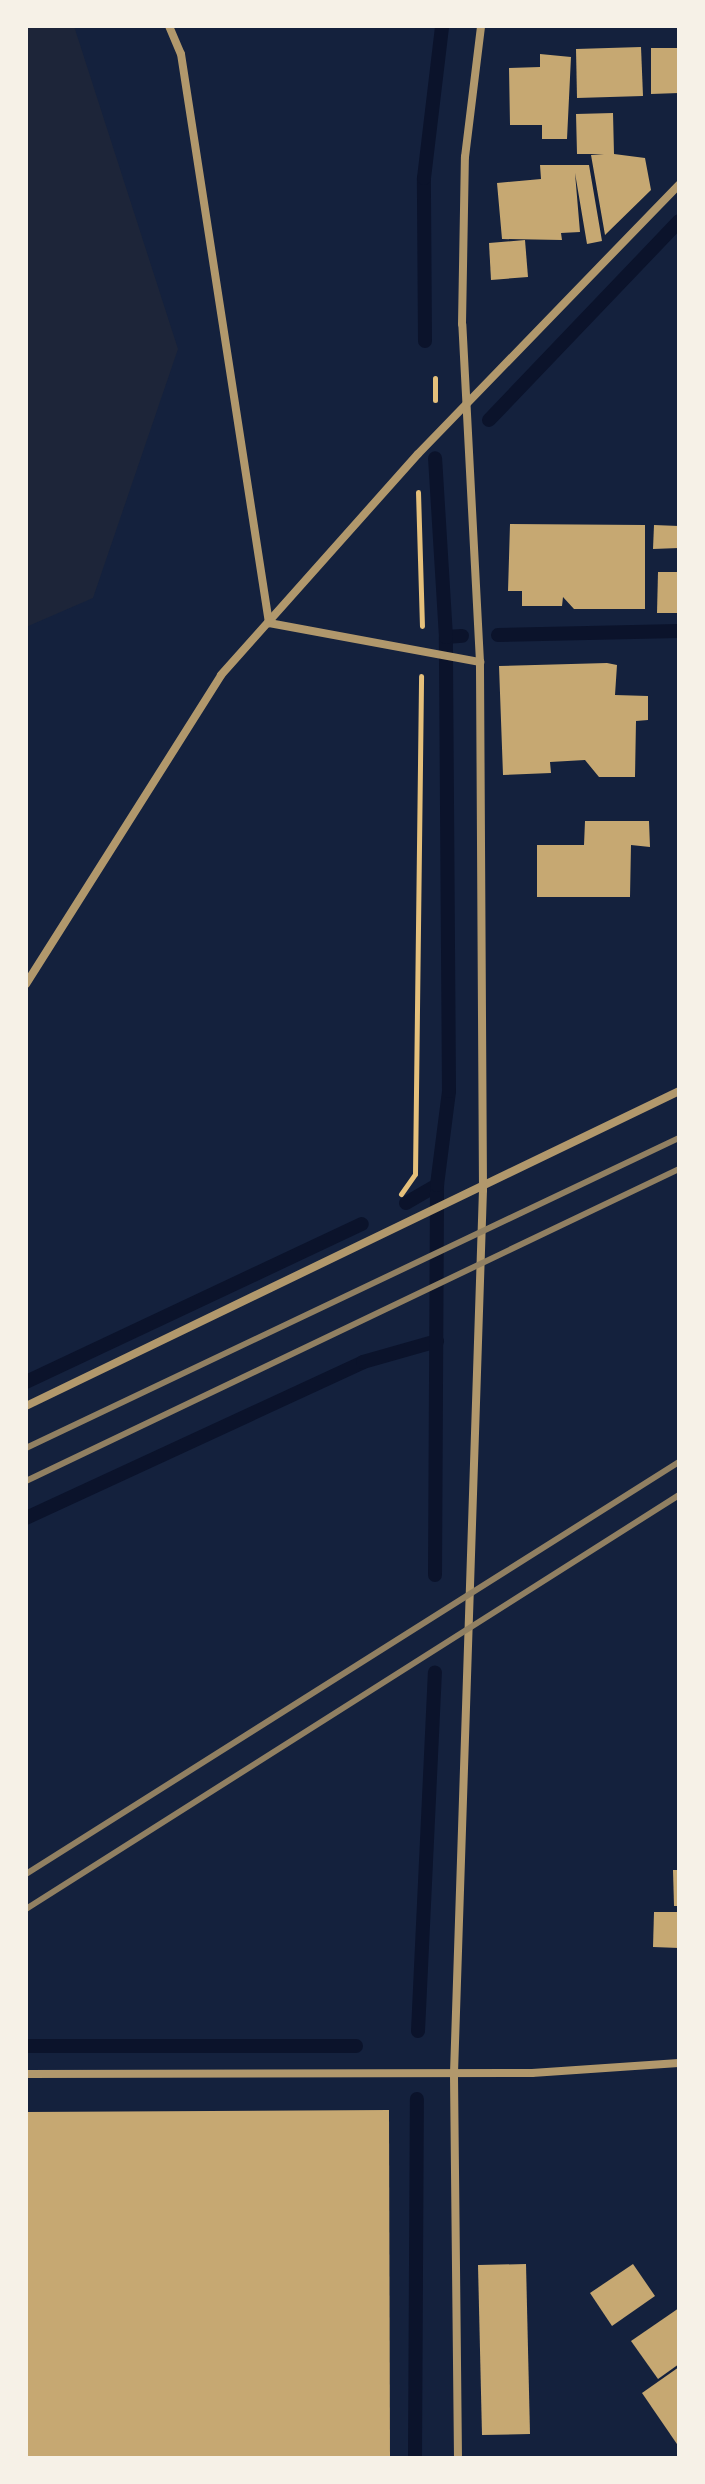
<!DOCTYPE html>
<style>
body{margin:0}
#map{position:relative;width:705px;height:2484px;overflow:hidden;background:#14213d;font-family:Overpass,sans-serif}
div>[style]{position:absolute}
.green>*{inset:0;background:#1d2539}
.stream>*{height:14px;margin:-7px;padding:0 7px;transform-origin:7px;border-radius:7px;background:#0b132b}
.building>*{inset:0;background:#c6a872}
.path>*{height:5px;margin:-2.5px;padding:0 2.5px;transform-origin:2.5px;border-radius:2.5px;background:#e5c07b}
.minor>*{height:8px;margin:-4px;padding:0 4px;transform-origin:4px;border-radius:4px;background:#b1986c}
.rail>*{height:6px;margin:-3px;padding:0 3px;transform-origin:3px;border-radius:3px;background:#918062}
span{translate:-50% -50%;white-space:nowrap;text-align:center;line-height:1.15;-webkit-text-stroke:8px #f6f1e7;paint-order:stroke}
.frame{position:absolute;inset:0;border:28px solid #f6f1e7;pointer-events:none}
</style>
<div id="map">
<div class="green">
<i style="clip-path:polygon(26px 26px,74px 26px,178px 349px,93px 598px,26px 627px)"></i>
</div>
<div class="stream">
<i style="left:425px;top:341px;width:163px;rotate:-90.4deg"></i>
<i style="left:424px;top:178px;width:153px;rotate:-83.2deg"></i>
<i style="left:489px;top:420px;width:275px;rotate:-46.3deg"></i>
<i style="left:498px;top:635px;width:181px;rotate:-1.3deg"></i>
<i style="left:446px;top:637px;width:16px;rotate:-4deg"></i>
<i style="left:406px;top:1203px;width:36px;rotate:-30deg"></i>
<i style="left:26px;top:1382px;width:371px;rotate:-25.2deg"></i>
<i style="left:26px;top:1518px;width:371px;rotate:-24.8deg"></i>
<i style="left:363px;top:1362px;width:77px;rotate:-15.8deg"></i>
<i style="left:435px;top:1575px;width:390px;rotate:-89.7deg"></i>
<i style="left:437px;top:1185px;width:95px;rotate:-82.7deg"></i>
<i style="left:449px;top:1091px;width:454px;rotate:-90.4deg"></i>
<i style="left:446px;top:637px;width:179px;rotate:-93.5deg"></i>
<i style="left:418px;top:2031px;width:359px;rotate:-87.3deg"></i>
<i style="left:26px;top:2046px;width:330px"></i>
<i style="left:415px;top:2458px;width:359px;rotate:-89.7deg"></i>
</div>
<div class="building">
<i style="clip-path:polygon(641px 47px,643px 96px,577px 98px,576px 49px)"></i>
<i style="clip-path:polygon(651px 48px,679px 48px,679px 93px,651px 94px)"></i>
<i style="clip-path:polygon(540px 54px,571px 57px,567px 139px,542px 139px,542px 125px,510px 125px,509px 68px,540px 67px)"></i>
<i style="clip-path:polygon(613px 113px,614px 154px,645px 158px,651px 190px,605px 235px,591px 155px,604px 154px,577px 154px,576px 114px)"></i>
<i style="clip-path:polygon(540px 165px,589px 165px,602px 241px,587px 244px,575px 173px,580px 232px,561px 233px,562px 240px,502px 239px,497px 183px,541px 179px)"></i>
<i style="clip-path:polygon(525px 240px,528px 277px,491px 280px,489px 243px)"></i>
<i style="clip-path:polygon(510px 524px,645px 525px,645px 609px,574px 609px,563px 597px,562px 606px,522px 606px,522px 591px,508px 591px)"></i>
<i style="clip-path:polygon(654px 525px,679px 526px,679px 548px,653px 549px)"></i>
<i style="clip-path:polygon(658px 572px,679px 572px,679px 613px,657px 613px)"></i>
<i style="clip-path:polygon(607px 663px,617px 665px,615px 695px,648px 696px,648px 720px,636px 721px,635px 777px,599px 777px,585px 760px,550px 762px,551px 773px,503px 775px,499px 666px)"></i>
<i style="clip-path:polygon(585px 821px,649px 821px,650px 847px,631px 845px,630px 897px,537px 897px,537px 845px,584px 845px)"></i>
<i style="clip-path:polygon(673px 1870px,679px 1870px,679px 1906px,674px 1906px)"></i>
<i style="clip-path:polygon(654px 1912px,679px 1912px,679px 1948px,653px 1947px)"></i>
<i style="clip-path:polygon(389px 2110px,390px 2458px,26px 2458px,26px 2112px)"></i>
<i style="clip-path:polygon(526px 2264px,530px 2434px,482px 2435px,478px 2265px)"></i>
<i style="clip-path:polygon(633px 2264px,655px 2296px,612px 2326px,590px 2293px)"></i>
<i style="clip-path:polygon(679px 2308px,679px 2364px,658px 2379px,631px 2341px)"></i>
<i style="clip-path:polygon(679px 2367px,679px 2447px,642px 2393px)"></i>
</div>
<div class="path">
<i style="left:435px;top:400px;width:22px;rotate:-90deg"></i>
<i style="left:418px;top:492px;width:134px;rotate:88.3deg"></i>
<i style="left:401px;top:1194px;width:24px;rotate:-55deg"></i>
<i style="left:415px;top:1174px;width:498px;rotate:-89.3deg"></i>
</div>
<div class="minor">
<i style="left:169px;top:26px;width:30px;rotate:67deg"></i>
<i style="left:181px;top:54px;width:576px;rotate:81.21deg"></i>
<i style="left:269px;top:623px;width:215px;rotate:10.5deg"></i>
<i style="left:26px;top:984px;width:365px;rotate:-57.7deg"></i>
<i style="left:221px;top:675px;width:296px;rotate:-48.3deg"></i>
<i style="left:418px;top:454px;width:375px;rotate:-45.9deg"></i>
<i style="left:26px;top:1406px;width:725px;rotate:-25.75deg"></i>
<i style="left:26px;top:2074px;width:506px;rotate:-0.11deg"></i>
<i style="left:532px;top:2073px;width:147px;rotate:-3.9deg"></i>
<i style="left:458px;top:2458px;width:385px;rotate:-90.6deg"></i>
<i style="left:454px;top:2073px;width:883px;rotate:-88.12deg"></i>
<i style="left:483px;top:1190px;width:528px;rotate:-90.33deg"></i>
<i style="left:480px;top:662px;width:338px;rotate:-93deg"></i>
<i style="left:462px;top:324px;width:167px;rotate:-89deg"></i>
<i style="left:465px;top:157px;width:132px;rotate:-83deg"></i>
</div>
<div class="rail">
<i style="left:26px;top:1448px;width:723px;rotate:-25.4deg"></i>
<i style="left:26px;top:1481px;width:724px;rotate:-25.54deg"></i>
<i style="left:26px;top:1874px;width:772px;rotate:-32.25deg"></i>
<i style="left:26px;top:1909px;width:773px;rotate:-32.37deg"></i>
</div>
<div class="frame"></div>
</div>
